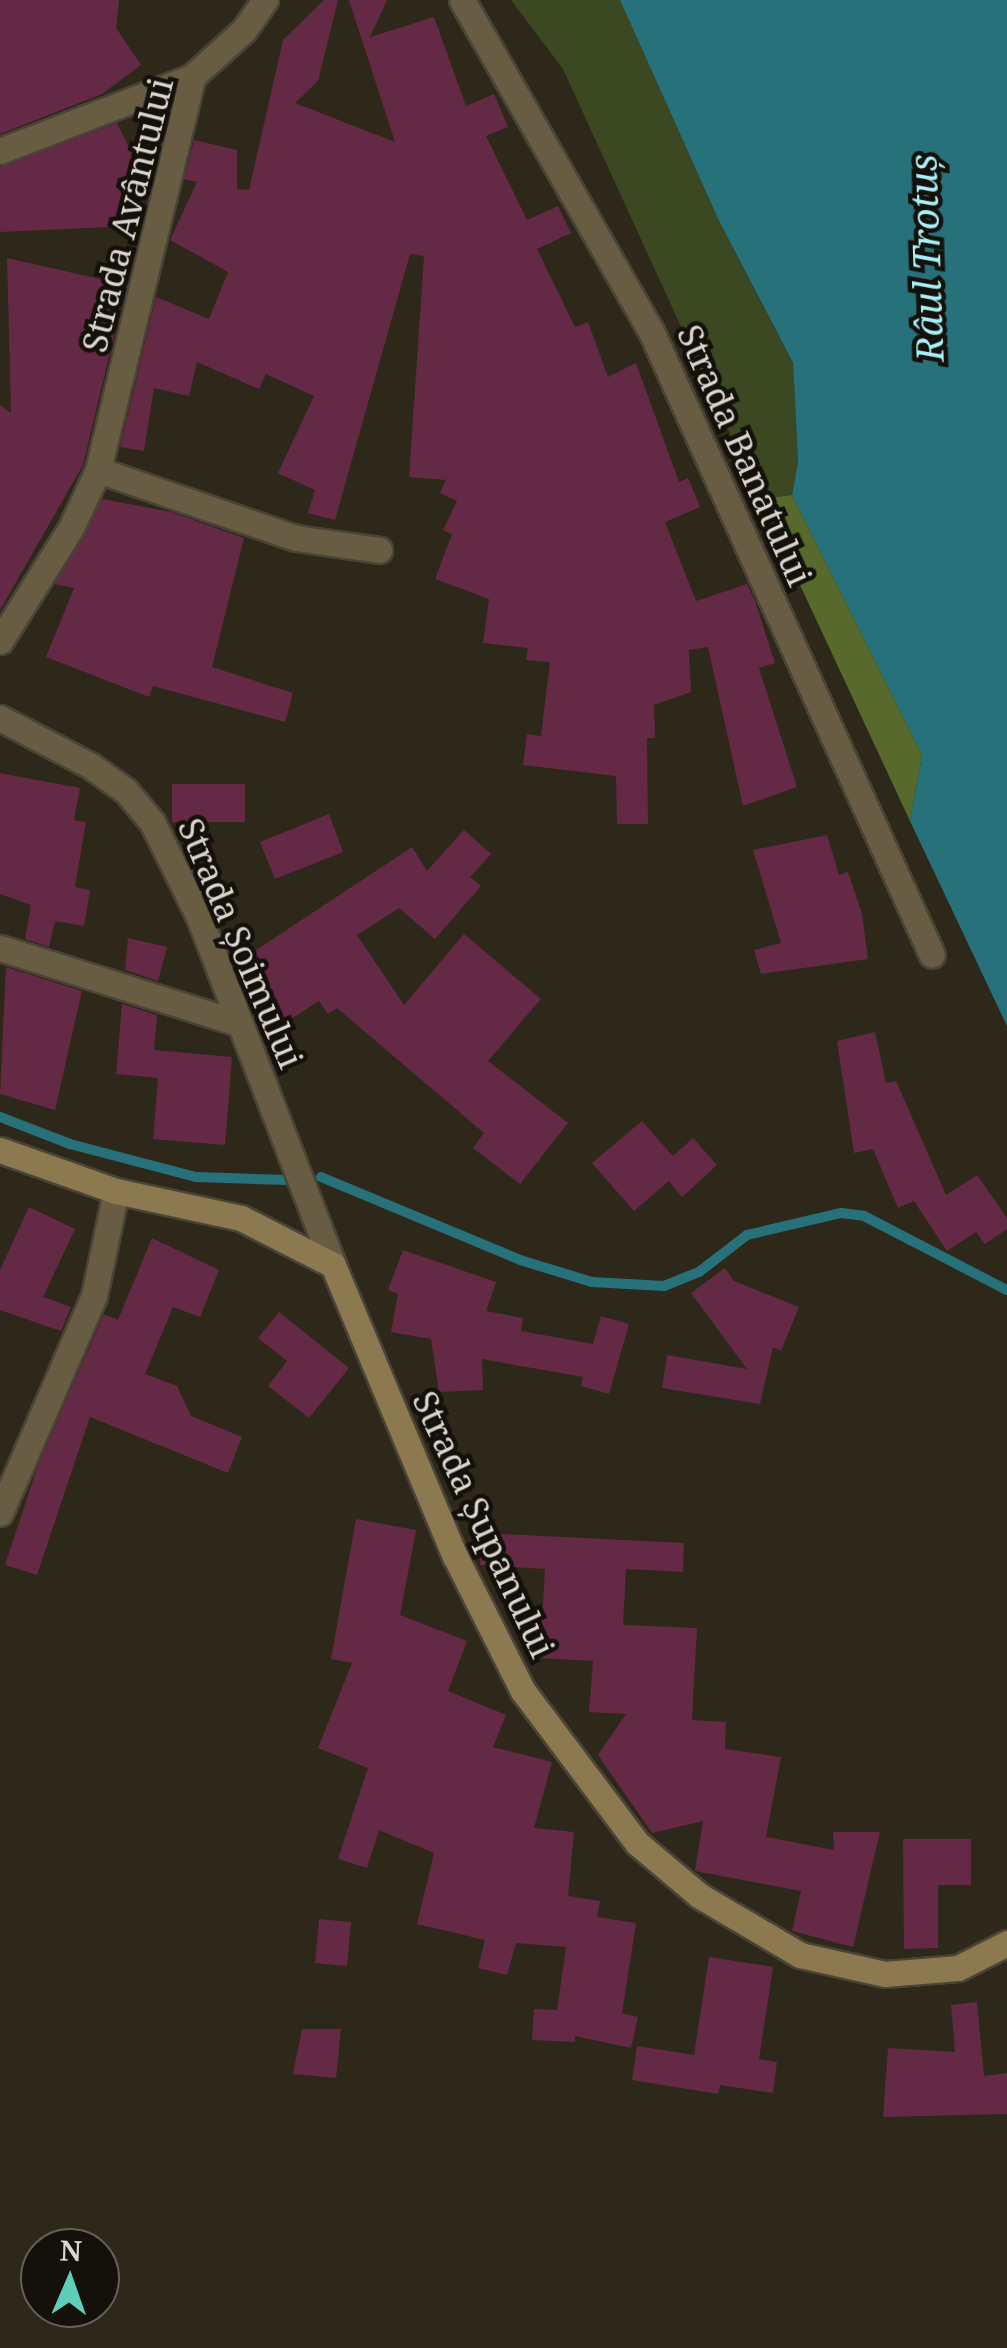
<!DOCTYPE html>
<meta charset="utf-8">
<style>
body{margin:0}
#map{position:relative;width:1007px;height:2348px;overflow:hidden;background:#2e281a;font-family:"Noto Serif",serif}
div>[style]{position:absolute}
.green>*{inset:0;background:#3b4822}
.forest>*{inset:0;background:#576a2c}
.water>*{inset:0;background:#27717a}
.stream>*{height:10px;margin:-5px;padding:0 5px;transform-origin:5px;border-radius:5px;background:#27717a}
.building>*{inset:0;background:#642944}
.roads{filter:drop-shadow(2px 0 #4a4437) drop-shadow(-2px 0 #4a4437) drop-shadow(0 2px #4a4437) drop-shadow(0 -2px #4a4437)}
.street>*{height:25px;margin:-12.5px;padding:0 12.5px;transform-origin:12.5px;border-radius:12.5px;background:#685c43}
.secondary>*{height:25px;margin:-12.5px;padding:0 12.5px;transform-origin:12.5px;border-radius:12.5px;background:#8c7950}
span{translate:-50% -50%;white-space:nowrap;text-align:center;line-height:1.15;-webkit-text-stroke:9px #14110b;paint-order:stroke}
.street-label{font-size:35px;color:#dad6cd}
.water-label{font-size:38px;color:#a7f0f9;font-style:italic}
.north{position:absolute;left:20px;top:2228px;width:100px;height:100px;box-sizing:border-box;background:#14110b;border:2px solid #636059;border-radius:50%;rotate:2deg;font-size:28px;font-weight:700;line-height:40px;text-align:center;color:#dad6cd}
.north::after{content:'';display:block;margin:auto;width:35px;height:45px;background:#5eceb8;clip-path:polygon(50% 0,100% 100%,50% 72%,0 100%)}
</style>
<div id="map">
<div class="green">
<i style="clip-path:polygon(511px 0,620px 0,719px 221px,793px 364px,798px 462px,792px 495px,760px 499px,563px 69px)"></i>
</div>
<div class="forest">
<i style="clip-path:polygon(792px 495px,922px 755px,910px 821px,760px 499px)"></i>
</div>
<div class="water">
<i style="clip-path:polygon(620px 0,1007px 0,1007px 1026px,910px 821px,922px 755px,792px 495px,798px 462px,793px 363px,719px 221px)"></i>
</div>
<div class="stream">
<i style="left:0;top:1117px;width:75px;rotate:21.1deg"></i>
<i style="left:70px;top:1144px;width:130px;rotate:14.7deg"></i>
<i style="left:196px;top:1177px;width:91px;rotate:1.9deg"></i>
<i style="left:321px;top:1177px;width:216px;rotate:22.6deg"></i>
<i style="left:520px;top:1260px;width:75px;rotate:17deg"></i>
<i style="left:592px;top:1282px;width:72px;rotate:3.2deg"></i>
<i style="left:664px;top:1286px;width:38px;rotate:-22deg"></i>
<i style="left:699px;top:1272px;width:61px;rotate:-37.6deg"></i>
<i style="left:747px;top:1235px;width:97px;rotate:-13.2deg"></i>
<i style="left:841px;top:1213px;width:23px;rotate:7deg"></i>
<i style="left:864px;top:1216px;width:161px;rotate:27.4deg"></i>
</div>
<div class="building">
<i style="clip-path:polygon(0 0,119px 0,116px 28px,141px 65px,102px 94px,0 134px)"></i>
<i style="clip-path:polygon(324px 0,338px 0,318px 81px,295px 103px,395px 142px,349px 0,387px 0,370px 37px,434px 17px,466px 106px,494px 94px,508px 127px,486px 136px,527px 220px,558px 206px,571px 233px,537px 249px,575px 327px,588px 322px,608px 377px,636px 363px,679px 482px,688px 478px,700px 507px,665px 522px,696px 601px,747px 584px,755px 601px,775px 663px,759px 668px,797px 787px,743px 806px,708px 647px,689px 650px,691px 692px,654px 705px,655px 738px,647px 738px,648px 824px,617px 824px,616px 776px,523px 765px,527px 734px,541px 736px,550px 662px,526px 660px,528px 648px,483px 643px,489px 599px,435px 579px,452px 534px,443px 530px,457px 501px,440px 493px,446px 480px,409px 477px,424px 256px,410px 254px,335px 520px,308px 513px,315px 490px,278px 473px,314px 396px,266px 374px,259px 389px,197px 362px,189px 396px,154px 388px,144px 451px,120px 447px,156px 297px,209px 319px,228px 272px,170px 240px,197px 182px,184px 179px,194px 140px,237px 150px,237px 189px,249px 190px,283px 40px)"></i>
<i style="clip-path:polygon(117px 123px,139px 168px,128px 165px,131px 226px,0 232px,0 167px)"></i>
<i style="clip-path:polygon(7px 258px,126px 285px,83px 465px,0 610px,0 405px,11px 413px)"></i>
<i style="clip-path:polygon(102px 499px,171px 512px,244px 538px,212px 667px,293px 693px,285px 722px,153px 686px,149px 697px,46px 657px,74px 588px,55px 584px)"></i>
<i style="clip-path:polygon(0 773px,80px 788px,74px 820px,86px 822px,75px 887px,90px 890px,84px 926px,55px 921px,49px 947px,25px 939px,31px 905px,0 894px)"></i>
<i style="clip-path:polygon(172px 784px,245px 784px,245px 822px,172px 822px)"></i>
<i style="clip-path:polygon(329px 814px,343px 852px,275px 879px,260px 842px)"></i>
<i style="clip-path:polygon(464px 830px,491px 854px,470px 877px,481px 886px,435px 939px,399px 908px,357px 935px,404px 1005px,464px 934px,541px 999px,488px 1061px,568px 1123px,520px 1184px,473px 1148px,484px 1133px,337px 1008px,328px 1014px,319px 1001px,283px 1024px,241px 960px,412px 847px,427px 871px)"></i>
<i style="clip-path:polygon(827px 835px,839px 875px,848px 872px,862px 914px,868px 959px,761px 974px,754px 950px,781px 943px,753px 850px)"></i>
<i style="clip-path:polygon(128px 938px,167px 947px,158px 981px,125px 970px)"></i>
<i style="clip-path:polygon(6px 967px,82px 991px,55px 1110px,0 1094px)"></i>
<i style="clip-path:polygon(122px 1004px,157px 1015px,154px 1050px,232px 1057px,225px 1145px,153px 1139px,158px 1078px,116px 1074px)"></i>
<i style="clip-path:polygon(875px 1032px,886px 1083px,896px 1081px,946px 1195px,977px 1175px,1007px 1218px,1007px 1229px,985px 1244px,976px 1232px,947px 1251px,914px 1201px,898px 1208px,873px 1149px,854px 1153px,837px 1041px)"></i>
<i style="clip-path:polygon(642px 1121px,673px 1156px,693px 1138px,717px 1165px,682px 1197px,669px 1181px,634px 1211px,592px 1163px)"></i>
<i style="clip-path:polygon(29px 1207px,75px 1229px,43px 1297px,71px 1307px,61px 1331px,0 1310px,0 1270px)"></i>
<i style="clip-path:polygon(152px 1238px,219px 1270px,200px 1317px,173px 1307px,145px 1374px,177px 1386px,191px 1416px,242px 1437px,228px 1473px,90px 1417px,37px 1575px,5px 1565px,38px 1465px,104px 1314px,118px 1320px)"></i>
<i style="clip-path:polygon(403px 1250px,496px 1282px,486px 1311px,523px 1318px,521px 1331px,593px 1344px,601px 1316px,629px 1324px,609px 1394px,581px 1386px,583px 1377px,482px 1359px,483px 1390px,439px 1392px,431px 1339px,391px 1332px,398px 1294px,388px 1290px)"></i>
<i style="clip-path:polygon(725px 1268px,734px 1281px,799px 1307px,781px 1351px,773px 1347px,760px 1404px,662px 1388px,667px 1355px,747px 1369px,691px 1293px)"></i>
<i style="clip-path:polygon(279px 1312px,349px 1368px,309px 1418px,268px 1386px,287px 1361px,258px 1338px)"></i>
<i style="clip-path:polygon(356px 1519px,416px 1530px,400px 1615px,467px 1641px,448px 1691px,506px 1715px,493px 1747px,552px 1762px,534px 1828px,574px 1832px,568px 1896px,600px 1901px,597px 1917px,636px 1923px,622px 2013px,638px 2017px,631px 2048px,575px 2036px,575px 2042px,532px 2040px,534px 2009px,557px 2010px,566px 1947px,516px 1943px,507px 1975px,478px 1968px,485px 1940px,417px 1924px,434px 1853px,379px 1830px,367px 1868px,338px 1859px,368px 1768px,318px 1748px,352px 1663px,331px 1659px)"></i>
<i style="clip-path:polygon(482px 1533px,684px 1543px,683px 1572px,626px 1569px,623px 1625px,697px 1628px,692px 1720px,726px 1722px,725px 1749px,781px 1757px,766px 1837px,834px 1850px,833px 1832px,880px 1832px,853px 1947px,792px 1931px,801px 1891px,695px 1871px,703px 1821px,652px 1833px,598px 1755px,626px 1714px,589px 1712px,593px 1661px,540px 1658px,545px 1569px,480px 1565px)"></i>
<i style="clip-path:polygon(903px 1839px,971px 1839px,971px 1885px,938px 1885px,938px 1948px,904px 1949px)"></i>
<i style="clip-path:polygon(319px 1919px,351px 1922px,347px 1966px,315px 1963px)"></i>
<i style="clip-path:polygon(709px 1957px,773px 1967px,759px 2059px,777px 2062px,773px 2093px,720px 2085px,718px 2094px,632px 2080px,637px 2046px,694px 2055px)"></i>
<i style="clip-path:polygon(977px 2002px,984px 2076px,1007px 2073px,1007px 2114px,883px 2117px,888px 2048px,955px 2052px,951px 2005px)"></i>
<i style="clip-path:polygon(302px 2029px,341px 2029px,336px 2078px,293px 2074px)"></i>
</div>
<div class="roads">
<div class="street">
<i style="left:462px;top:0;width:381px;rotate:60.3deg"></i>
<i style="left:651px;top:331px;width:684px;rotate:65.76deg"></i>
<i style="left:0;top:151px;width:206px;rotate:-21.1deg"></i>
<i style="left:98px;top:470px;width:209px;rotate:19deg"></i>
<i style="left:296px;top:538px;width:84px;rotate:8.2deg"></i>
<i style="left:0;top:641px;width:133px;rotate:-57.9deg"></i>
<i style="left:71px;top:528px;width:64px;rotate:-65deg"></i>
<i style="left:98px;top:470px;width:404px;rotate:-76.5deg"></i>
<i style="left:192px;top:77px;width:70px;rotate:-42.1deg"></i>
<i style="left:244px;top:30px;width:37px;rotate:-55deg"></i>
<i style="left:0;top:718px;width:103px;rotate:27.8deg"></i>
<i style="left:91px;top:766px;width:43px;rotate:35.5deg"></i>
<i style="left:126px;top:791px;width:40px;rotate:50deg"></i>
<i style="left:152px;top:822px;width:106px;rotate:63.7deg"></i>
<i style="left:199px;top:917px;width:373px;rotate:68.9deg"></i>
<i style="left:0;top:948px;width:250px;rotate:17.5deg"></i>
<i style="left:0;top:1513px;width:236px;rotate:-66.6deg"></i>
<i style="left:94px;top:1296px;width:107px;rotate:-78.2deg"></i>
</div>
<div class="secondary">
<i style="left:0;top:1150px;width:123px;rotate:19.5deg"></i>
<i style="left:116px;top:1191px;width:128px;rotate:12.2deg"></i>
<i style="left:241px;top:1218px;width:103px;rotate:27.1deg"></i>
<i style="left:333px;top:1265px;width:316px;rotate:67.3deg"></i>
<i style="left:455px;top:1556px;width:151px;rotate:63.3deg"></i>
<i style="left:523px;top:1691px;width:190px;rotate:53.1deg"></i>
<i style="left:637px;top:1843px;width:82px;rotate:40.1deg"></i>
<i style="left:700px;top:1896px;width:116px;rotate:30.5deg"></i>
<i style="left:800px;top:1955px;width:87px;rotate:12.6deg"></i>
<i style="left:885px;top:1974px;width:73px;rotate:-4.7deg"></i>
<i style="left:958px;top:1968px;width:55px;rotate:-27deg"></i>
</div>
</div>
<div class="street-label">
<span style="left:127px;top:215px;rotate:-76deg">Strada Avântului</span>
<span style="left:745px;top:455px;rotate:66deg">Strada Banatului</span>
<span style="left:241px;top:943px;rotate:67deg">Strada Șoimului</span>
<span style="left:484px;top:1524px;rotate:65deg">Strada Șupanului</span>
</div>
<div class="water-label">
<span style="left:926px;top:258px;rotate:-92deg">Râul Trotuș</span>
</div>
<div class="north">N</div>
</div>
